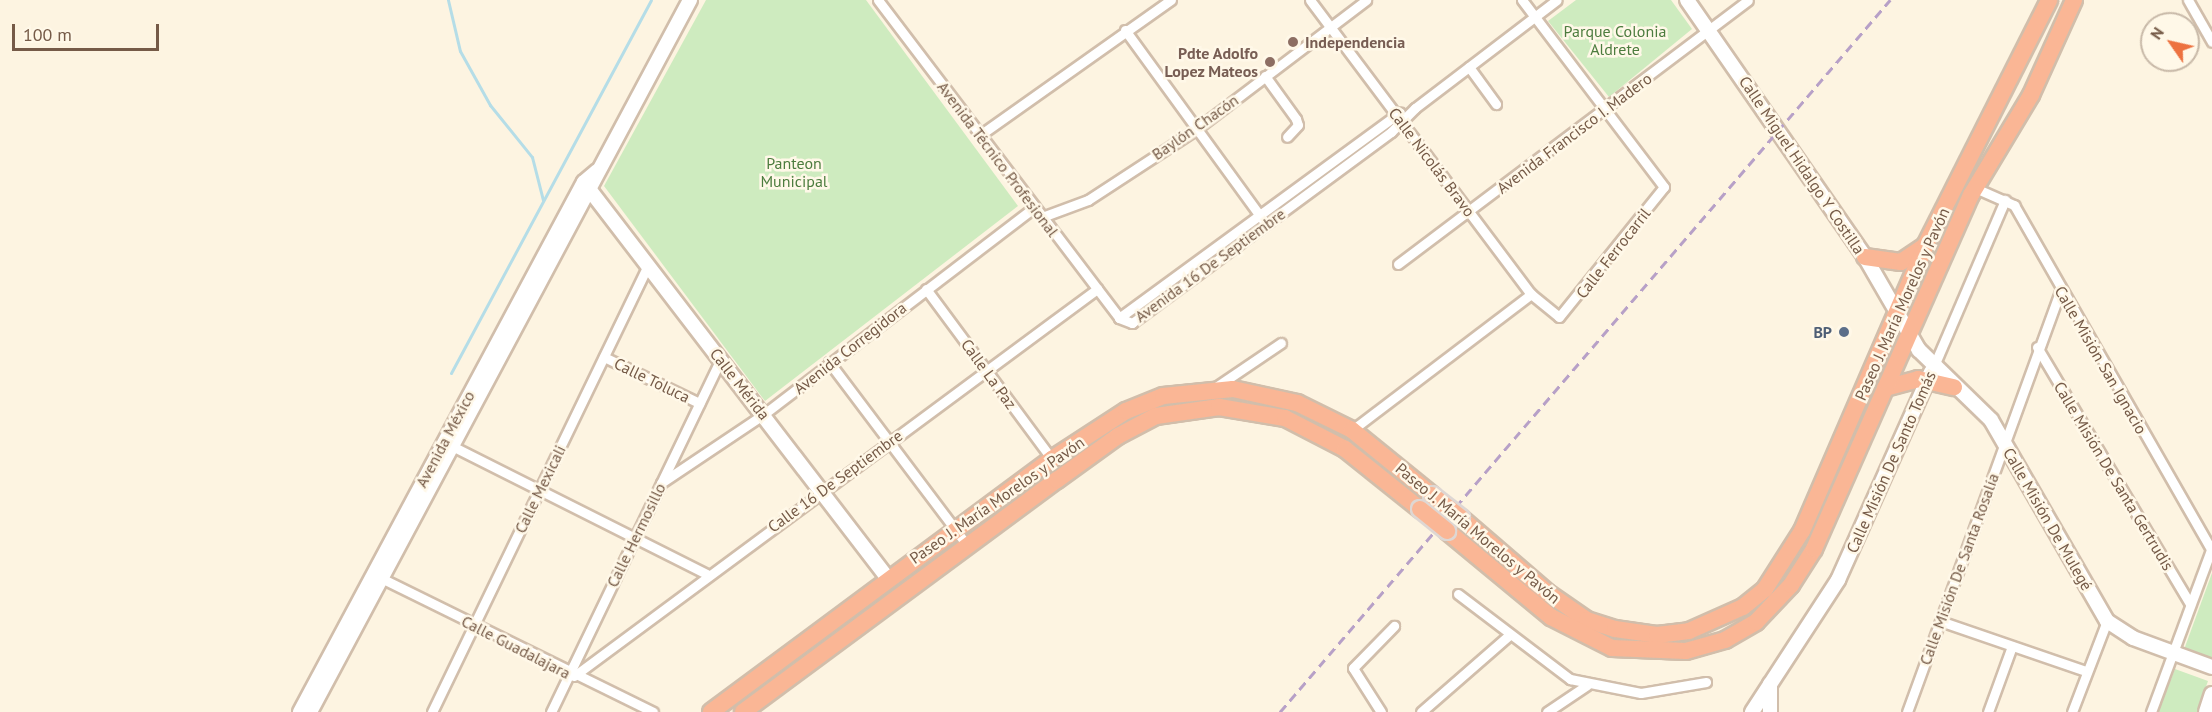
<!DOCTYPE html>
<meta charset="utf-8">
<style>
body{margin:0}
#map{position:relative;width:2212px;height:712px;overflow:hidden;background:#fdf4e1;font-family:"PT Sans",sans-serif}
div>[style]{position:absolute}
.green>*{inset:0;background:#ceebbf}
.stream>*{height:3px;margin:-1.5px;padding:0 1.5px;transform-origin:1.5px;border-radius:1.5px;background:#b5dde7}
.roads{filter:drop-shadow(2px 0 #d1beab) drop-shadow(-2px 0 #d1beab) drop-shadow(0 2px #d1beab) drop-shadow(0 -2px #d1beab)}
.street>*{height:9px;margin:-4.5px;padding:0 4.5px;transform-origin:4.5px;border-radius:4.5px;background:#fff}
.secondary>*{height:14px;margin:-7px;padding:0 7px;transform-origin:7px;border-radius:7px;background:#fff}
.highway>*{height:16px;margin:-8px;padding:0 8px;transform-origin:8px;border-radius:8px;background:#fab695}
.rail>*{height:3px;margin-top:-1.5px;transform-origin:0;background:repeating-linear-gradient(90deg,#b7a0c7 0 9px,transparent 0 15px)}
.bridges{filter:drop-shadow(2px 0 #ded7d3) drop-shadow(-2px 0 #ded7d3) drop-shadow(0 2px #ded7d3) drop-shadow(0 -2px #ded7d3)}
.highway-bridge>*{height:16px;margin:-8px;padding:0 8px;transform-origin:8px;border-radius:8px;background:#fab695}
.dots>*{width:16px;height:16px;translate:-50% -50%;box-sizing:border-box;border:3px solid #fff8e8;border-radius:50%}
span{translate:-50% -50%;white-space:nowrap;text-align:center;line-height:1.15;-webkit-text-stroke:5px #fff8e8;paint-order:stroke}
.park-label{font-size:16px;color:#4c7c3e}
.education-label{font-size:16px;color:#785e54;font-weight:700}
.left{translate:0 -50%;text-align:left}
.right{translate:-100% -50%;text-align:right}
.street-label{font-size:16px;color:#755a47}
.service-label{font-size:16px;color:#4e5e75;font-weight:700}
.north{position:absolute;left:2140px;top:12px;width:60px;height:60px;box-sizing:border-box;background:#fff8e8;border:2px solid #c8b9a8;border-radius:50%;rotate:304deg;font-size:16px;font-weight:700;line-height:24px;text-align:center;color:#755a47}
.north::after{content:'';display:block;margin:auto;width:21px;height:27px;background:#ed7240;clip-path:polygon(50% 0,100% 100%,50% 72%,0 100%)}
.scale{position:absolute;left:12px;top:24px;width:147px;height:27px;box-sizing:border-box;border:3px solid #755a47;border-top:0;padding-left:8px;font-size:18px;line-height:21px;white-space:nowrap;color:#755a47;-webkit-text-stroke:4px #fff8e8;paint-order:stroke}
</style>
<div id="map">
<div class="green">
<i style="clip-path:polygon(706px 0,866px 0,1018px 206px,765px 401px,604px 186px)"></i>
<i style="clip-path:polygon(1576px 0,1671px 0,1692px 29px,1609px 97px,1548px 21px)"></i>
<i style="clip-path:polygon(2212px 573px,2212px 668px,2182px 655px)"></i>
<i style="clip-path:polygon(2175px 669px,2208px 681px,2197px 712px,2158px 712px)"></i>
</div>
<div class="stream">
<i style="left:448px;top:0;width:52px;rotate:76.8deg"></i>
<i style="left:460px;top:51px;width:62px;rotate:60.9deg"></i>
<i style="left:490px;top:105px;width:67px;rotate:51.1deg"></i>
<i style="left:532px;top:157px;width:44px;rotate:75.7deg"></i>
<i style="left:451px;top:373px;width:423px;rotate:-61.8deg"></i>
</div>
<div class="roads">
<div class="street">
<i style="left:878px;top:0;width:399px;rotate:52.8deg"></i>
<i style="left:1119px;top:318px;width:14px;rotate:21deg"></i>
<i style="left:1132px;top:323px;width:322px;rotate:-36.4deg"></i>
<i style="left:1391px;top:132px;width:34px;rotate:-45deg"></i>
<i style="left:1415px;top:108px;width:178px;rotate:-37.3deg"></i>
<i style="left:1310px;top:0;width:368px;rotate:53.1deg"></i>
<i style="left:1531px;top:294px;width:36px;rotate:39deg"></i>
<i style="left:1559px;top:317px;width:167px;rotate:-51.1deg"></i>
<i style="left:1664px;top:187px;width:235px;rotate:-127.2deg"></i>
<i style="left:2188px;top:0;width:48px;rotate:60.3deg"></i>
<i style="left:1125px;top:30px;width:235px;rotate:54deg"></i>
<i style="left:1469px;top:67px;width:46px;rotate:53.9deg"></i>
<i style="left:1265px;top:76px;width:53px;rotate:54.2deg"></i>
<i style="left:1296px;top:119px;width:6px;rotate:72deg"></i>
<i style="left:1298px;top:125px;width:16px;rotate:133deg"></i>
<i style="left:980px;top:135px;width:234px;rotate:-35.3deg"></i>
<i style="left:1975px;top:188px;width:43px;rotate:23.6deg"></i>
<i style="left:2014px;top:205px;width:399px;rotate:60.2deg"></i>
<i style="left:1042px;top:217px;width:49px;rotate:-20.3deg"></i>
<i style="left:1088px;top:200px;width:128px;rotate:-33.2deg"></i>
<i style="left:1195px;top:130px;width:215px;rotate:-37.2deg"></i>
<i style="left:1398px;top:264px;width:438px;rotate:-37deg"></i>
<i style="left:926px;top:289px;width:212px;rotate:53.5deg"></i>
<i style="left:1119px;top:318px;width:348px;rotate:-36.2deg"></i>
<i style="left:2037px;top:347px;width:299px;rotate:59.2deg"></i>
<i style="left:604px;top:357px;width:106px;rotate:25.8deg"></i>
<i style="left:829px;top:362px;width:229px;rotate:53deg"></i>
<i style="left:1933px;top:368px;width:183px;rotate:-66.8deg"></i>
<i style="left:1213px;top:389px;width:82px;rotate:-34.1deg"></i>
<i style="left:1352px;top:430px;width:225px;rotate:-37.2deg"></i>
<i style="left:452px;top:446px;width:285px;rotate:26.7deg"></i>
<i style="left:661px;top:483px;width:124px;rotate:-33.8deg"></i>
<i style="left:764px;top:414px;width:341px;rotate:-37.4deg"></i>
<i style="left:381px;top:578px;width:303px;rotate:26.2deg"></i>
<i style="left:1458px;top:594px;width:141px;rotate:37.2deg"></i>
<i style="left:1570px;top:679px;width:72px;rotate:11.2deg"></i>
<i style="left:1641px;top:693px;width:66px;rotate:-9.6deg"></i>
<i style="left:1940px;top:621px;width:154px;rotate:18.9deg"></i>
<i style="left:574px;top:676px;width:651px;rotate:-36.5deg"></i>
<i style="left:432px;top:712px;width:496px;rotate:-64.2deg"></i>
<i style="left:551px;top:712px;width:392px;rotate:-64.3deg"></i>
<i style="left:1381px;top:712px;width:52px;rotate:-122.5deg"></i>
<i style="left:1353px;top:668px;width:59px;rotate:-45.7deg"></i>
<i style="left:1421px;top:712px;width:116px;rotate:-41.1deg"></i>
<i style="left:1547px;top:712px;width:48px;rotate:-34deg"></i>
<i style="left:1907px;top:712px;width:448px;rotate:-70deg"></i>
<i style="left:1988px;top:712px;width:70px;rotate:-70deg"></i>
<i style="left:2072px;top:712px;width:97px;rotate:-69deg"></i>
<i style="left:2151px;top:712px;width:173px;rotate:-69.7deg"></i>
</div>
<div class="secondary">
<i style="left:1687px;top:0;width:313px;rotate:55.3deg"></i>
<i style="left:1865px;top:257px;width:108px;rotate:59.9deg"></i>
<i style="left:1919px;top:350px;width:100px;rotate:44.2deg"></i>
<i style="left:1991px;top:420px;width:232px;rotate:60deg"></i>
<i style="left:2107px;top:621px;width:31px;rotate:33deg"></i>
<i style="left:2133px;top:638px;width:84px;rotate:20.2deg"></i>
<i style="left:586px;top:185px;width:496px;rotate:52.5deg"></i>
<i style="left:300px;top:712px;width:601px;rotate:-61.82deg"></i>
<i style="left:584px;top:182px;width:17px;rotate:-40deg"></i>
<i style="left:310px;top:712px;width:807px;rotate:-61.91deg"></i>
<i style="left:1752px;top:712px;width:158px;rotate:-56.9deg"></i>
<i style="left:1838px;top:580px;width:228px;rotate:-65.9deg"></i>
<i style="left:1770px;top:712px;width:28px;rotate:-90deg"></i>
<i style="left:2206px;top:712px;width:19px;rotate:-72deg"></i>
</div>
<div class="highway">
<i style="left:1865px;top:257px;width:36px;rotate:8deg"></i>
<i style="left:1901px;top:262px;width:27px;rotate:-34deg"></i>
<i style="left:1885px;top:388px;width:34px;rotate:-15deg"></i>
<i style="left:1918px;top:379px;width:37px;rotate:13deg"></i>
<i style="left:1461px;top:518px;width:115px;rotate:40.8deg"></i>
<i style="left:1548px;top:593px;width:47px;rotate:34.7deg"></i>
<i style="left:1587px;top:620px;width:29px;rotate:18deg"></i>
<i style="left:1615px;top:629px;width:42px;rotate:8.1deg"></i>
<i style="left:1657px;top:635px;width:32px;rotate:-7deg"></i>
<i style="left:1689px;top:631px;width:59px;rotate:-24deg"></i>
<i style="left:1743px;top:607px;width:28px;rotate:-39deg"></i>
<i style="left:1765px;top:589px;width:69px;rotate:-57.5deg"></i>
<i style="left:1802px;top:531px;width:313px;rotate:-66.6deg"></i>
<i style="left:1926px;top:244px;width:273px;rotate:-63.2deg"></i>
<i style="left:1447px;top:531px;width:135px;rotate:39.6deg"></i>
<i style="left:1551px;top:617px;width:68px;rotate:26.9deg"></i>
<i style="left:1612px;top:648px;width:74px;rotate:2.3deg"></i>
<i style="left:1686px;top:651px;width:41px;rotate:-15.8deg"></i>
<i style="left:1725px;top:640px;width:36px;rotate:-30deg"></i>
<i style="left:1756px;top:622px;width:51px;rotate:-46.6deg"></i>
<i style="left:1791px;top:585px;width:43px;rotate:-57.4deg"></i>
<i style="left:1814px;top:549px;width:387px;rotate:-66.1deg"></i>
<i style="left:1971px;top:195px;width:117px;rotate:-59deg"></i>
<i style="left:2031px;top:95px;width:104px;rotate:-65.6deg"></i>
<i style="left:711px;top:712px;width:425px;rotate:-36.6deg"></i>
<i style="left:1052px;top:459px;width:88px;rotate:-33deg"></i>
<i style="left:1126px;top:411px;width:40px;rotate:-22deg"></i>
<i style="left:1163px;top:396px;width:70px;rotate:-5.7deg"></i>
<i style="left:1233px;top:389px;width:66px;rotate:12.3deg"></i>
<i style="left:1297px;top:403px;width:61px;rotate:26.1deg"></i>
<i style="left:1352px;top:430px;width:103px;rotate:39.1deg"></i>
<i style="left:743px;top:712px;width:390px;rotate:-36.5deg"></i>
<i style="left:1057px;top:480px;width:75px;rotate:-35.8deg"></i>
<i style="left:1118px;top:436px;width:43px;rotate:-27.8deg"></i>
<i style="left:1156px;top:416px;width:64px;rotate:-8.1deg"></i>
<i style="left:1219px;top:407px;width:67px;rotate:9.5deg"></i>
<i style="left:1285px;top:418px;width:68px;rotate:27.3deg"></i>
<i style="left:1345px;top:449px;width:96px;rotate:38.7deg"></i>
</div>
</div>
<div class="rail">
<i style="left:1280px;top:712px;width:938px;rotate:-49.41deg"></i>
</div>
<div class="bridges">
<div class="highway-bridge">
<i style="left:1432px;top:495px;width:37px;rotate:38deg"></i>
<i style="left:1420px;top:509px;width:35px;rotate:39deg"></i>
</div>
</div>
<div class="dots">
<i style="left:1293px;top:42px;background:#8d6e63"></i>
<i style="left:1270px;top:62px;background:#8d6e63"></i>
<i style="left:1844px;top:332px;background:#5c6f8a"></i>
</div>
<div class="park-label">
<span style="left:1615px;top:40px">Parque Colonia<br>Aldrete</span>
<span style="left:794px;top:172px">Panteon<br>Municipal</span>
</div>
<div class="education-label">
<span class="left" style="left:1305px;top:42px">Independencia</span>
<span class="right" style="left:1258px;top:62px">Pdte Adolfo<br>Lopez Mateos</span>
</div>
<div class="street-label">
<span style="left:1195px;top:127px;rotate:-35deg">Baylón Chacón</span>
<span style="left:1574px;top:133px;rotate:-37deg">Avenida Francisco I. Madero</span>
<span style="left:998px;top:159px;rotate:53deg">Avenida Técnico Profesional</span>
<span style="left:1432px;top:162px;rotate:53deg">Calle Nicolás Bravo</span>
<span style="left:1802px;top:165px;rotate:56deg">Calle Miguel Hidalgo Y Costilla</span>
<span style="left:1613px;top:253px;rotate:-52deg">Calle Ferrocarril</span>
<span style="left:1210px;top:265px;rotate:-36deg">Avenida 16 De Septiembre</span>
<span style="left:1902px;top:304px;rotate:-66deg">Paseo J. María Morelos y Pavón</span>
<span style="left:850px;top:348px;rotate:-38deg">Avenida Corregidora</span>
<span style="left:2101px;top:360px;rotate:60deg">Calle Misión San Ignacio</span>
<span style="left:989px;top:374px;rotate:54deg">Calle La Paz</span>
<span style="left:652px;top:380px;rotate:26deg">Calle Toluca</span>
<span style="left:740px;top:384px;rotate:52deg">Calle Mérida</span>
<span style="left:445px;top:439px;rotate:-62deg">Avenida México</span>
<span style="left:1891px;top:462px;rotate:-66deg">Calle Misión De Santo Tomás</span>
<span style="left:2114px;top:476px;rotate:59deg">Calle Misión De Santa Gertrudis</span>
<span style="left:835px;top:481px;rotate:-36deg">Calle 16 De Septiembre</span>
<span style="left:540px;top:489px;rotate:-64deg">Calle Mexicali</span>
<span style="left:997px;top:500px;rotate:-35deg">Paseo J. María Morelos y Pavón</span>
<span style="left:2048px;top:519px;rotate:60deg">Calle Misión De Mulegé</span>
<span style="left:1478px;top:533px;rotate:40deg">Paseo J. María Morelos y Pavón</span>
<span style="left:636px;top:535px;rotate:-64deg">Calle Hermosillo</span>
<span style="left:1959px;top:569px;rotate:-70deg">Calle Misión De Santa Rosalía</span>
<span style="left:516px;top:647px;rotate:27deg">Calle Guadalajara</span>
</div>
<div class="service-label">
<span class="right" style="left:1832px;top:332px">BP</span>
</div>
<div class="north">N</div>
<div class="scale">100 m</div>
</div>
